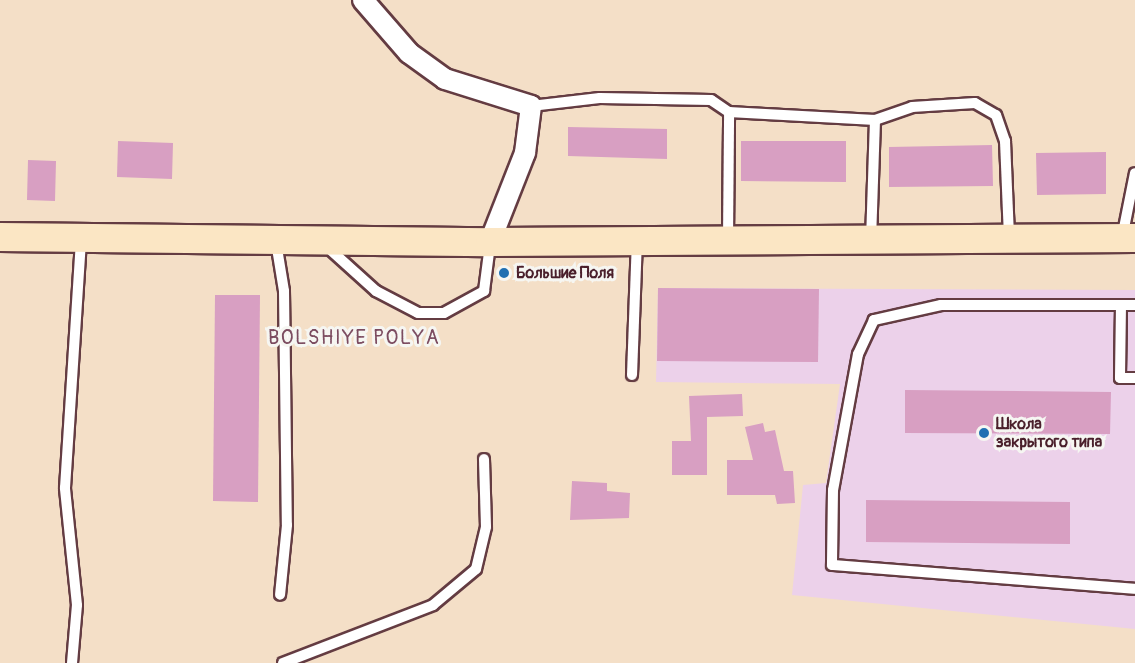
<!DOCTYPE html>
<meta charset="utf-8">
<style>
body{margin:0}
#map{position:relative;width:1135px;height:663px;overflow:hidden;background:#f4dfc7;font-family:Pangolin,sans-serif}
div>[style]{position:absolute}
.built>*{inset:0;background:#ecd1ea}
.building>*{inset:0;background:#d89fc2}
.roads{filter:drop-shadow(2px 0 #643c42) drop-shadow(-2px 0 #643c42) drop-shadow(0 2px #643c42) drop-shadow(0 -2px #643c42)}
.lane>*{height:10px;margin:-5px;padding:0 5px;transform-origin:5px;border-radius:5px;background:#fff}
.street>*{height:20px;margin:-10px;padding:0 10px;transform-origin:10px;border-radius:10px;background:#fff}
.secondary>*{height:28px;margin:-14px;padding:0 14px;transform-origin:14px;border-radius:14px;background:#fbe6c4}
.dots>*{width:16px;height:16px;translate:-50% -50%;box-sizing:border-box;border:3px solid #f6f6f2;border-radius:50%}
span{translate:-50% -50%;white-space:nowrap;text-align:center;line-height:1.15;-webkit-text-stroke:6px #f6f6f2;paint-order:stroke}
.poi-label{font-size:16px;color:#4a1f2b;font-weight:700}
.left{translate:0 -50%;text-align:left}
.quarter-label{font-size:20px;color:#7c4c60;letter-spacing:1.5px}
</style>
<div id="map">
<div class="built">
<i style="clip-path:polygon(658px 288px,1135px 290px,1135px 629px,792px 595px,803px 485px,826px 483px,840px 384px,656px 382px)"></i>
</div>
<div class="building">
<i style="clip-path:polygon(568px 127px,667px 129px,667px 159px,568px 156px)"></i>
<i style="clip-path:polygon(118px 141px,173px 143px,172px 179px,117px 177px)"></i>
<i style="clip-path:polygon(741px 141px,846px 141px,846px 182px,741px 181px)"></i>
<i style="clip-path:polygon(992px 145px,993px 186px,889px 187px,889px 147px)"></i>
<i style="clip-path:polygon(1106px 152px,1106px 194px,1037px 195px,1036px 153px)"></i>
<i style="clip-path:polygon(28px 160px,56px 161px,55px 201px,27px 200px)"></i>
<i style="clip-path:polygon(658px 288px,819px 289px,818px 362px,657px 361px)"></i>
<i style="clip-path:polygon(215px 295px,260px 295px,258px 502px,213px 501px)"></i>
<i style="clip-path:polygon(905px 390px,1111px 392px,1110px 434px,905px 433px)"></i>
<i style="clip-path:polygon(742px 394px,743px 416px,707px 417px,707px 475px,672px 475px,672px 441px,691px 441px,689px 396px)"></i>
<i style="clip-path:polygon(763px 423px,765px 432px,775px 430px,784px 471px,793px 471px,795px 503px,777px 504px,775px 495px,727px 495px,727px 460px,753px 460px,745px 427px)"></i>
<i style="clip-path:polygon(572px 481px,607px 483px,607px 491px,630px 493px,629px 518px,570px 520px)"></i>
<i style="clip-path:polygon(866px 500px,1070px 502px,1070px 544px,866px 542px)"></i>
</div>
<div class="roads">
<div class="lane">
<i style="left:531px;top:106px;width:69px;rotate:-6.6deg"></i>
<i style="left:600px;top:98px;width:111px;rotate:1deg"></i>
<i style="left:711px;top:100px;width:22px;rotate:34deg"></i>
<i style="left:875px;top:120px;width:39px;rotate:-19deg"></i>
<i style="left:912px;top:107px;width:63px;rotate:-3.6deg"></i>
<i style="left:975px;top:103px;width:24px;rotate:30deg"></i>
<i style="left:996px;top:115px;width:28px;rotate:71deg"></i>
<i style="left:1005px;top:141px;width:97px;rotate:87.6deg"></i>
<i style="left:1122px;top:238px;width:66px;rotate:-78.7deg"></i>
<i style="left:728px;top:239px;width:127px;rotate:-89.5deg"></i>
<i style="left:729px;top:112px;width:146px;rotate:3.1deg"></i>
<i style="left:875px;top:120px;width:119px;rotate:91.9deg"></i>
<i style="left:276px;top:242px;width:50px;rotate:80.7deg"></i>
<i style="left:284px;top:291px;width:234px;rotate:89.3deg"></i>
<i style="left:287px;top:525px;width:70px;rotate:95.7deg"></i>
<i style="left:325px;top:245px;width:69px;rotate:42deg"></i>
<i style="left:376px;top:291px;width:47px;rotate:27.6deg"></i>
<i style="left:418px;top:313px;width:26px"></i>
<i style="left:444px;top:313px;width:46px;rotate:-28.8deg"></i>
<i style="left:484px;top:291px;width:46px;rotate:-82.6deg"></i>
<i style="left:1121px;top:305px;width:73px;rotate:90.8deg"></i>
<i style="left:1120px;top:378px;width:15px"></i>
<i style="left:1135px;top:305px;width:194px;rotate:180deg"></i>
<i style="left:941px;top:305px;width:69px;rotate:167.4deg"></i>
<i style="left:874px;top:320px;width:38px;rotate:115deg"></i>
<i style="left:858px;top:354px;width:138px;rotate:100.4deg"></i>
<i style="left:833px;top:490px;width:75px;rotate:90.8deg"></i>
<i style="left:832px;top:565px;width:304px;rotate:4.5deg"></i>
<i style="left:632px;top:375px;width:134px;rotate:-87.9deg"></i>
<i style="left:72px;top:663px;width:58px;rotate:-85.1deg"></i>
<i style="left:77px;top:605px;width:118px;rotate:-95.9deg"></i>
<i style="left:65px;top:488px;width:251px;rotate:-86.3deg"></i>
<i style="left:283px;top:663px;width:161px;rotate:-21.1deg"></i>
<i style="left:433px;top:605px;width:56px;rotate:-39.9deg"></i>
<i style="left:476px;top:569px;width:43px;rotate:-76.6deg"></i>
<i style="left:486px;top:527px;width:68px;rotate:-91.7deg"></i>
</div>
<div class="street">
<i style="left:363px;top:0;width:70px;rotate:49deg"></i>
<i style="left:409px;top:53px;width:44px;rotate:35.8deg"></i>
<i style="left:445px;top:79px;width:90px;rotate:17.4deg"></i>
<i style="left:531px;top:106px;width:47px;rotate:97.3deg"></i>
<i style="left:525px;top:153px;width:96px;rotate:111.5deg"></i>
</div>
<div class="secondary">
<i style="left:0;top:237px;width:490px;rotate:0.6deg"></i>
<i style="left:490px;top:242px;width:645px;rotate:-0.36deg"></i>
</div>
</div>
<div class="dots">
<i style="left:504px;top:273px;background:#1f6fb2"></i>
<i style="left:984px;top:433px;background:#1f6fb2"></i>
</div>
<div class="poi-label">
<span class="left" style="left:516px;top:273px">Большие Поля</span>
<span class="left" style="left:996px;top:433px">Школа<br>закрытого типа</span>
</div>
<div class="quarter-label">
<span style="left:354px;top:337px">BOLSHIYE POLYA</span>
</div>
</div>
